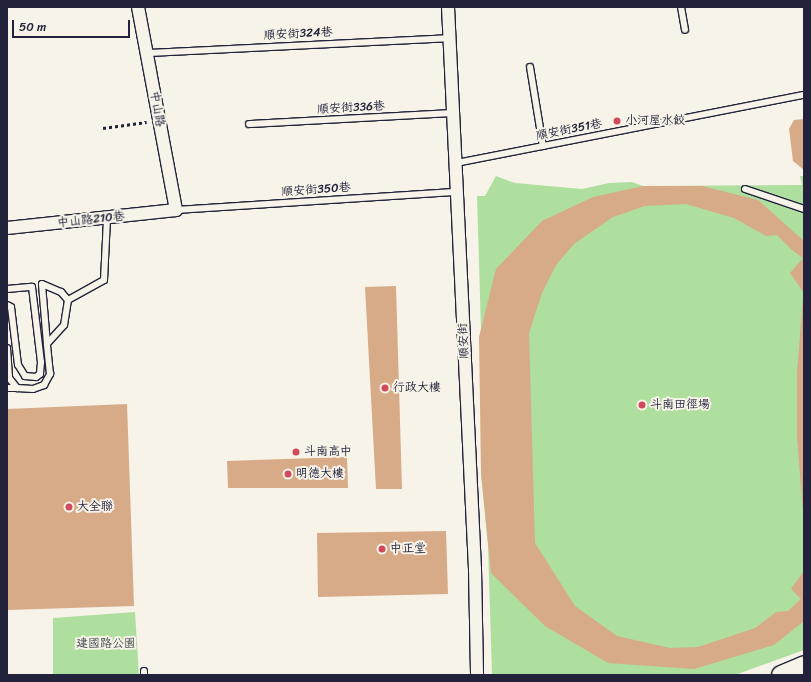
<!DOCTYPE html>
<meta charset="utf-8">
<style>
body{margin:0}
#map{position:relative;width:811px;height:682px;overflow:hidden;background:#f7f3e8;font-family:Sriracha,"LXGW WenKai TC",sans-serif}
div>[style]{position:absolute}
.green>*{inset:0;background:#afdf9f}
.building>*{inset:0;background:#d7aa88}
.path>*{height:2.5px;margin-top:-1.25px;transform-origin:0;background:repeating-linear-gradient(90deg,#22223b 0 3px,transparent 0 6px)}
.roads{filter:drop-shadow(1px 0 #22223b) drop-shadow(-1px 0 #22223b) drop-shadow(0 1px #22223b) drop-shadow(0 -1px #22223b)}
.lane>*{height:6px;margin:-3px;padding:0 3px;transform-origin:3px;border-radius:3px;background:#f7f3e8}
.street>*{height:12px;margin:-6px;padding:0 6px;transform-origin:6px;border-radius:6px;background:#f7f3e8}
.secondary>*{height:18px;margin:-9px;padding:0 9px;transform-origin:9px;border-radius:9px;background:#f7f3e8}
.dots>*{width:11px;height:11px;translate:-50% -50%;box-sizing:border-box;border:2px solid #f7f3e8;border-radius:50%}
span{translate:-50% -50%;white-space:nowrap;text-align:center;line-height:1.15;-webkit-text-stroke:4px #f7f3e8;paint-order:stroke}
.street-label{font-size:12px;color:#22223b}
.poi-label{font-size:12px;color:#22223b}
.left{translate:0 -50%;text-align:left}
.park-label{font-size:12px;color:#455154}
.frame{position:absolute;inset:0;border:8px solid #22223b;pointer-events:none}
.scale{position:absolute;left:12px;top:20px;width:118px;height:18px;box-sizing:border-box;border:2px solid #22223b;border-top:0;padding-left:5px;font-size:12px;line-height:14px;white-space:nowrap;color:#22223b;-webkit-text-stroke:3px #f7f3e8;paint-order:stroke}
</style>
<div id="map">
<div class="green">
<i style="clip-path:polygon(496px 176px,515px 183px,582px 189px,609px 183px,632px 182px,643px 186px,802px 185px,800px 176px,804px 176px,804px 650px,735px 675px,492px 675px,488px 546px,481px 473px,481px 330px,477px 196px,485px 196px)"></i>
<i style="clip-path:polygon(135px 612px,139px 675px,53px 675px,53px 618px)"></i>
</div>
<div class="building">
<i style="clip-path:polygon(804px 119px,804px 170px,793px 161px,789px 129px,794px 120px)"></i>
<i style="clip-path:polygon(643px 186px,702px 186px,758px 200px,804px 241px,804px 293px,790px 273px,803px 258px,792px 250px,777px 235px,766px 236px,734px 218px,686px 204px,645px 206px,613px 217px,574px 244px,556px 265px,542px 293px,529px 333px,535px 543px,575px 606px,617px 636px,670px 648px,698px 647px,755px 628px,776px 612px,788px 611px,801px 599px,791px 589px,804px 571px,804px 621px,774px 645px,694px 669px,608px 663px,545px 626px,491px 573px,481px 473px,479px 337px,496px 269px,542px 221px,593px 197px)"></i>
<i style="clip-path:polygon(396px 286px,402px 489px,376px 489px,365px 287px)"></i>
<i style="clip-path:polygon(803px 297px,804px 297px,803px 512px,797px 437px,797px 373px)"></i>
<i style="clip-path:polygon(127px 404px,134px 606px,7px 610px,7px 409px)"></i>
<i style="clip-path:polygon(347px 457px,348px 488px,228px 488px,227px 461px)"></i>
<i style="clip-path:polygon(446px 531px,448px 594px,318px 597px,317px 533px)"></i>
</div>
<div class="path">
<i style="left:103px;top:128px;width:44px;rotate:-7.8deg"></i>
</div>
<div class="roads">
<div class="lane">
<i style="left:681px;top:7px;width:23px;rotate:80deg"></i>
<i style="left:147px;top:53px;width:303px;rotate:-2.8deg"></i>
<i style="left:530px;top:67px;width:80px;rotate:80.7deg"></i>
<i style="left:249px;top:124px;width:205px;rotate:-3.1deg"></i>
<i style="left:456px;top:163px;width:355px;rotate:-11.1deg"></i>
<i style="left:745px;top:189px;width:62px;rotate:18.7deg"></i>
<i style="left:176px;top:210px;width:282px;rotate:-3.7deg"></i>
<i style="left:7px;top:289px;width:25px;rotate:-5deg"></i>
<i style="left:32px;top:287px;width:76px;rotate:83.2deg"></i>
<i style="left:41px;top:362px;width:12px;rotate:95deg"></i>
<i style="left:40px;top:374px;width:5px;rotate:143deg"></i>
<i style="left:36px;top:377px;width:11px;rotate:-175deg"></i>
<i style="left:25px;top:376px;width:13px;rotate:-122deg"></i>
<i style="left:18px;top:365px;width:58px;rotate:-96.9deg"></i>
<i style="left:11px;top:307px;width:4px;rotate:-153deg"></i>
<i style="left:68px;top:300px;width:41px;rotate:-29.1deg"></i>
<i style="left:104px;top:280px;width:62px;rotate:-87.2deg"></i>
<i style="left:7px;top:348px;width:30px;rotate:86deg"></i>
<i style="left:9px;top:378px;width:13px;rotate:51deg"></i>
<i style="left:17px;top:388px;width:16px;rotate:4deg"></i>
<i style="left:33px;top:389px;width:12px;rotate:-20deg"></i>
<i style="left:44px;top:385px;width:13px;rotate:-61deg"></i>
<i style="left:50px;top:374px;width:30px;rotate:-96deg"></i>
<i style="left:47px;top:344px;width:60px;rotate:-94.8deg"></i>
<i style="left:42px;top:284px;width:21px;rotate:23deg"></i>
<i style="left:61px;top:292px;width:11px;rotate:49deg"></i>
<i style="left:68px;top:300px;width:25px;rotate:99deg"></i>
<i style="left:64px;top:325px;width:25px;rotate:132deg"></i>
<i style="left:7px;top:388px;width:10px"></i>
<i style="left:144px;top:671px;width:4px;rotate:90deg"></i>
</div>
<div class="street">
<i style="left:448px;top:7px;width:563px;rotate:87.25deg"></i>
<i style="left:475px;top:569px;width:106px;rotate:88.9deg"></i>
<i style="left:7px;top:228px;width:170px;rotate:-6.1deg"></i>
<i style="left:176px;top:210px;width:207px;rotate:-100.6deg"></i>
</div>
<div class="secondary">
<i style="left:781px;top:675px;width:25px;rotate:-23deg"></i>
</div>
</div>
<div class="dots">
<i style="left:617px;top:121px;background:#d1495b"></i>
<i style="left:385px;top:388px;background:#d1495b"></i>
<i style="left:642px;top:405px;background:#d1495b"></i>
<i style="left:296px;top:452px;background:#d1495b"></i>
<i style="left:288px;top:474px;background:#d1495b"></i>
<i style="left:69px;top:507px;background:#d1495b"></i>
<i style="left:382px;top:549px;background:#d1495b"></i>
</div>
<div class="street-label">
<span style="left:298px;top:34px;rotate:-3deg">順安街324巷</span>
<span style="left:351px;top:108px;rotate:-3deg">順安街336巷</span>
<span style="left:157px;top:109px;rotate:80deg">中山路</span>
<span style="left:569px;top:130px;rotate:-11deg">順安街351巷</span>
<span style="left:316px;top:190px;rotate:-4deg">順安街350巷</span>
<span style="left:91px;top:220px;rotate:-6deg">中山路210巷</span>
<span style="left:464px;top:341px;rotate:-93deg">順安街</span>
</div>
<div class="poi-label">
<span class="left" style="left:625px;top:121px">小河屋水餃</span>
<span class="left" style="left:393px;top:388px">行政大樓</span>
<span class="left" style="left:650px;top:405px">斗南田徑場</span>
<span class="left" style="left:304px;top:452px">斗南高中</span>
<span class="left" style="left:296px;top:474px">明德大樓</span>
<span class="left" style="left:77px;top:507px">大全聯</span>
<span class="left" style="left:390px;top:549px">中正堂</span>
</div>
<div class="park-label">
<span style="left:106px;top:644px">建國路公園</span>
</div>
<div class="frame"></div>
<div class="scale">50 m</div>
</div>
